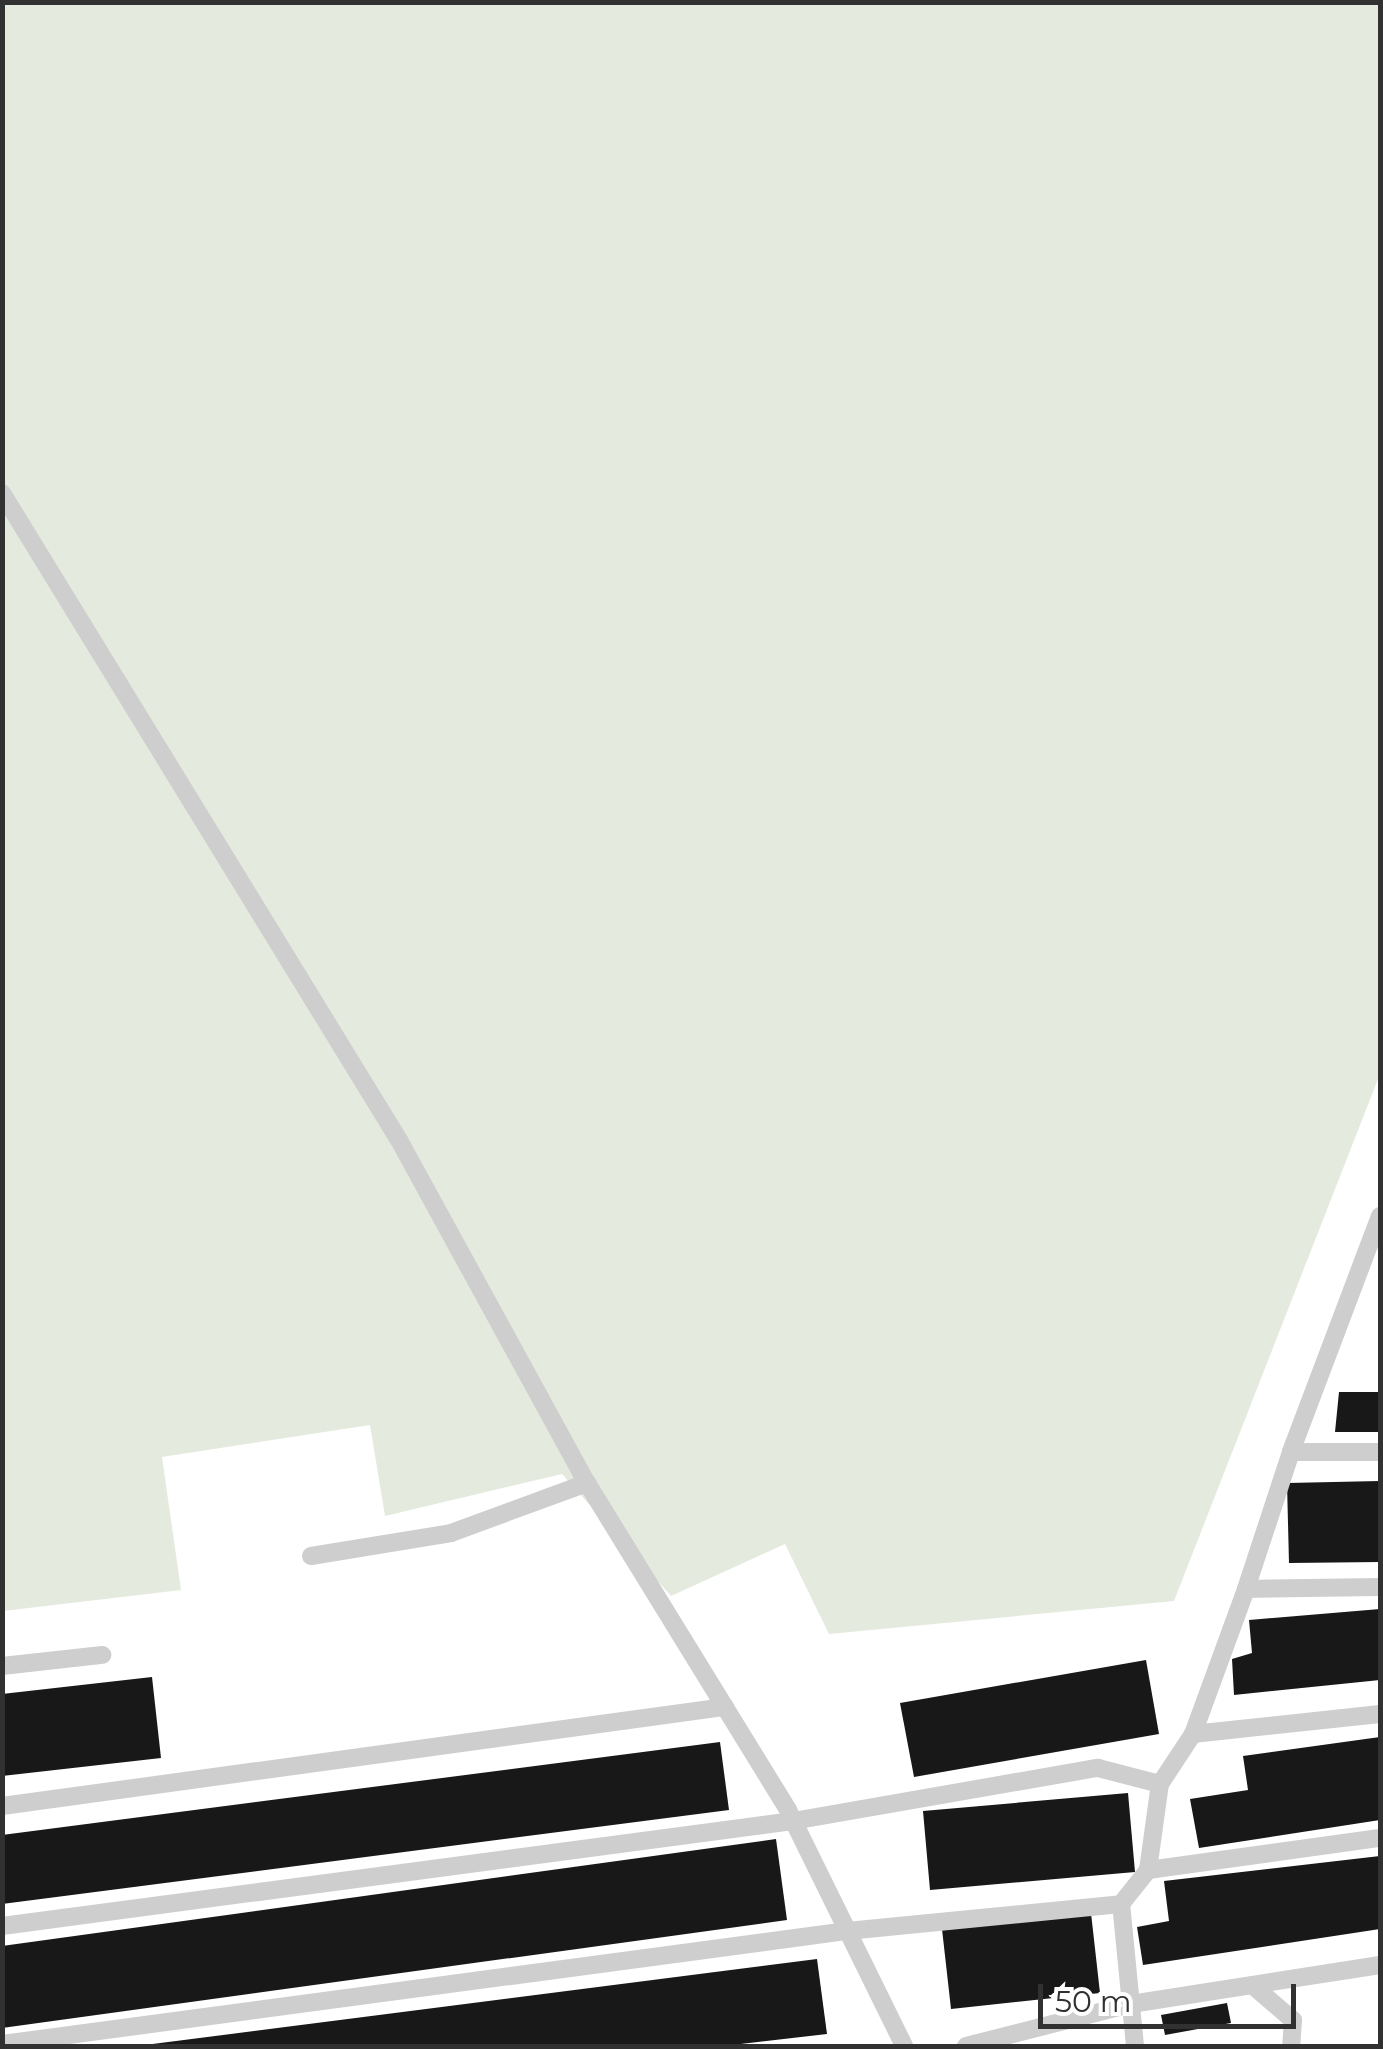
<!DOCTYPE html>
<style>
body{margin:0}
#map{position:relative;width:1383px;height:2049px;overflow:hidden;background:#fff;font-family:Montserrat,sans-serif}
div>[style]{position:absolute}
.green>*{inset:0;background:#e4eadd}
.building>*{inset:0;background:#181818}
.lane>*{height:18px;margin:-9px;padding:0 9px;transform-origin:9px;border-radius:9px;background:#cecece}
span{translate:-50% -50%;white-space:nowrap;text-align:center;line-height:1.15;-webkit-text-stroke:10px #fff;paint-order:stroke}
.frame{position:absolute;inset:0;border:5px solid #313131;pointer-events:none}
.scale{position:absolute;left:1038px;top:1984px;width:258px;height:45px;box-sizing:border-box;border:5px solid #313131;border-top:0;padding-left:12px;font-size:30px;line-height:35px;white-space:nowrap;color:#313131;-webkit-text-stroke:8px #fff;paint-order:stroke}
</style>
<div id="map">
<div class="green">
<i style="clip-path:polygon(2px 3px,1380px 3px,1380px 1074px,1174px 1601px,829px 1634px,785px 1544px,671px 1596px,562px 1474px,385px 1516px,370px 1425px,162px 1457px,181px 1590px,3px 1611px)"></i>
</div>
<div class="building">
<i style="clip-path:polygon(1339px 1392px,1380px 1392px,1380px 1432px,1335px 1432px)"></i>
<i style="clip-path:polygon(1380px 1481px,1380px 1562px,1289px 1563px,1287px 1483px)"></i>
<i style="clip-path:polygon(1380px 1609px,1380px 1680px,1234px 1695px,1232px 1659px,1252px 1653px,1249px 1620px)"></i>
<i style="clip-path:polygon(1146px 1660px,1159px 1734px,914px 1777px,900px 1703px)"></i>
<i style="clip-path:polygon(152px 1677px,161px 1758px,2px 1776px,2px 1694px)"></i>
<i style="clip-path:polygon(1380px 1737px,1380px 1820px,1199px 1848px,1190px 1799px,1248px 1790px,1243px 1756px)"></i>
<i style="clip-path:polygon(720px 1742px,729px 1810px,2px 1904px,2px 1835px)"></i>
<i style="clip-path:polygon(1128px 1793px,1135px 1872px,930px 1890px,923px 1811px)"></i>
<i style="clip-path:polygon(776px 1839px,787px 1920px,2px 2028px,2px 1946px)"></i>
<i style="clip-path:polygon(1380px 1856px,1380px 1929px,1143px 1965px,1137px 1927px,1169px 1921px,1164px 1881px)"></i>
<i style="clip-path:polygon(1091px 1913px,1100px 1993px,951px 2009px,942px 1929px)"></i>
<i style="clip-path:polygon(817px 1959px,827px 2034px,724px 2046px,137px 2046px)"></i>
<i style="clip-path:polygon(1227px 2003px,1231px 2023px,1165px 2035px,1161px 2015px)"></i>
</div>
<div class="lane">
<i style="left:2px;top:493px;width:759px;rotate:58.47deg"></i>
<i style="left:399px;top:1140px;width:391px;rotate:61.3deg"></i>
<i style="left:587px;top:1483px;width:384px;rotate:58.4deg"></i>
<i style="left:788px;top:1810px;width:263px;rotate:63.8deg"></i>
<i style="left:1380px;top:1216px;width:252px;rotate:110.7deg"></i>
<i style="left:1291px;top:1452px;width:89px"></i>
<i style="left:1291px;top:1452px;width:144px;rotate:108.2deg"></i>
<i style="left:1246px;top:1589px;width:134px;rotate:-0.9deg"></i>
<i style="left:311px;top:1556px;width:142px;rotate:-9.3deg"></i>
<i style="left:451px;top:1533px;width:145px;rotate:-20.2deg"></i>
<i style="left:2px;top:1666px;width:101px;rotate:-6.3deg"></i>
<i style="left:1193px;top:1734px;width:188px;rotate:-6.1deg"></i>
<i style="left:2px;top:1806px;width:730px;rotate:-7.8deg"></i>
<i style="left:1148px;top:1870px;width:234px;rotate:-7.9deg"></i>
<i style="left:2px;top:1926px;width:798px;rotate:-7.56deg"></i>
<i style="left:793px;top:1821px;width:310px;rotate:-9.9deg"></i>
<i style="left:1098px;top:1768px;width:64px;rotate:14.5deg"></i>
<i style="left:1252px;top:1985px;width:54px;rotate:40.5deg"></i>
<i style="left:1293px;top:2020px;width:26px;rotate:94deg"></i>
<i style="left:2px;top:2044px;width:853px;rotate:-7.62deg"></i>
<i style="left:847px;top:1931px;width:275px;rotate:-5.6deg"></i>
<i style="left:966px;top:2046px;width:170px;rotate:-14.3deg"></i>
<i style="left:1131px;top:2004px;width:252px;rotate:-8.9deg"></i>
<i style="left:1135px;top:2046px;width:143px;rotate:-95.6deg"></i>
<i style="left:1121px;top:1904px;width:43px;rotate:-51.5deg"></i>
<i style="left:1148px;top:1870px;width:87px;rotate:-82.1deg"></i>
<i style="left:1160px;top:1784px;width:60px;rotate:-56.6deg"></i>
<i style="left:1193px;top:1734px;width:154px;rotate:-69.9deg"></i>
</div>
<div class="frame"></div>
<div class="scale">50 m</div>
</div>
